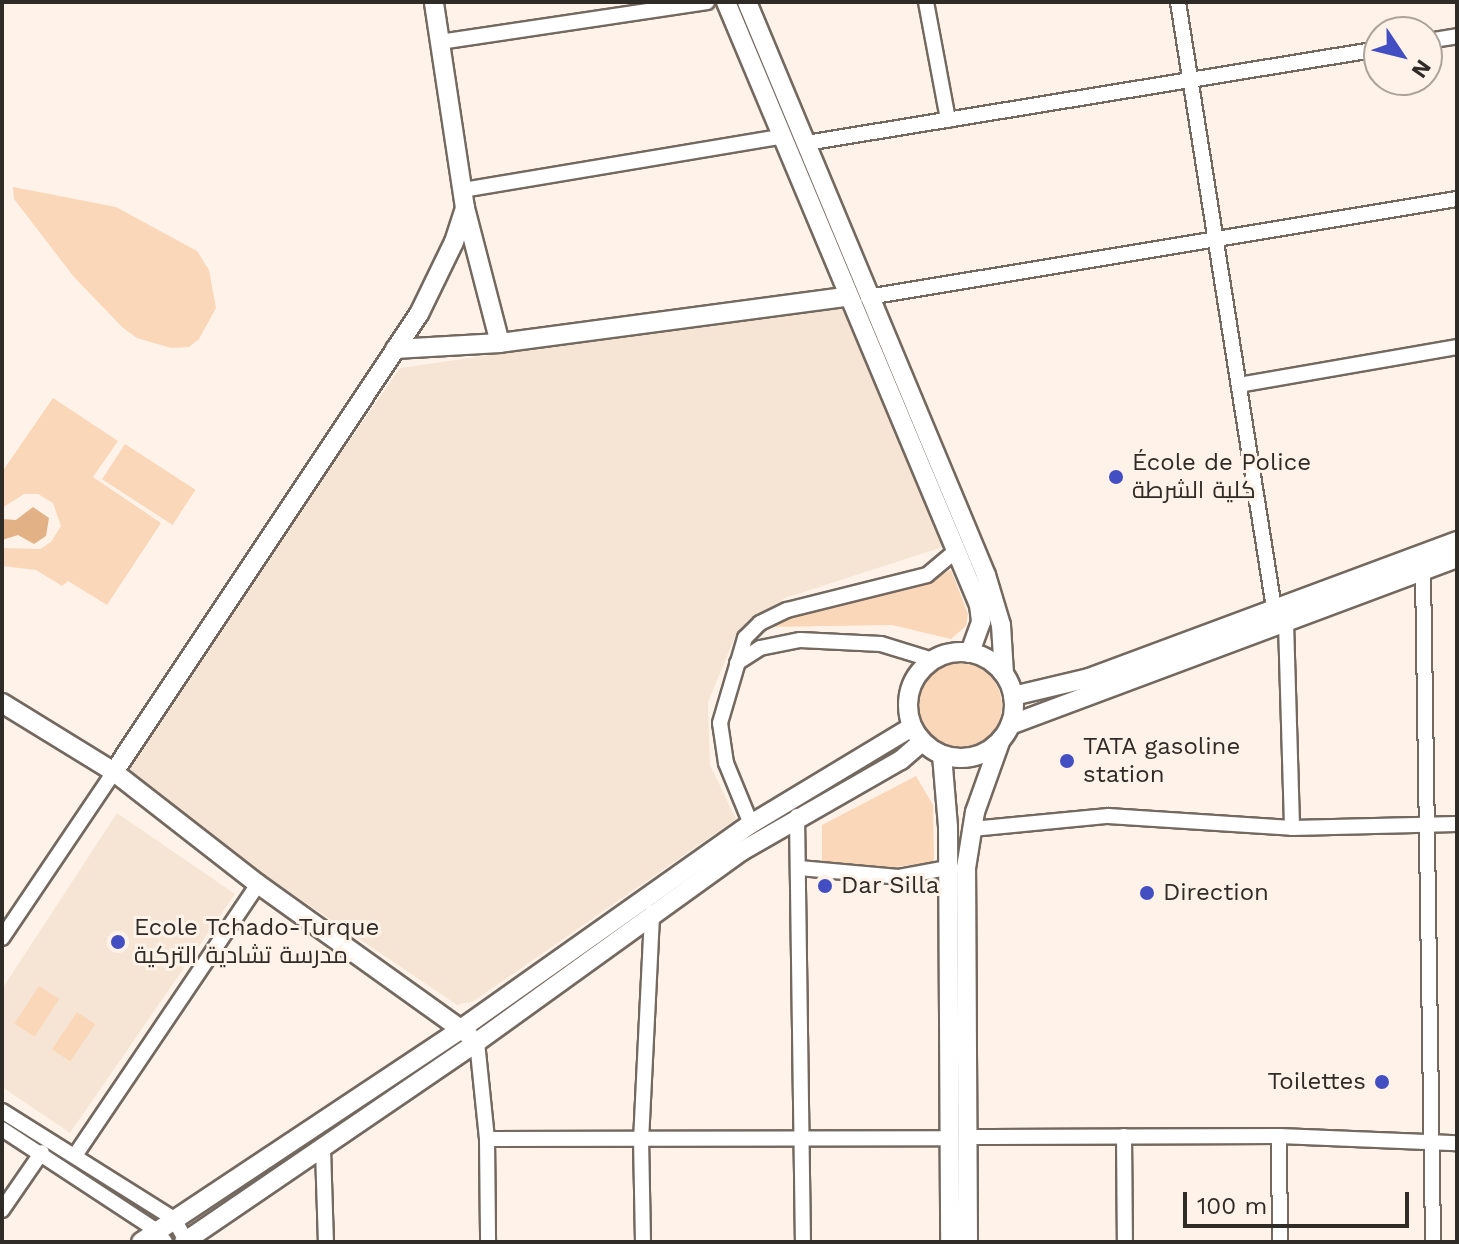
<!DOCTYPE html>
<meta charset="utf-8">
<style>
body{margin:0}
#map{position:relative;width:1459px;height:1244px;overflow:hidden;background:#fff3e9;font-family:"Work Sans",Cairo,sans-serif}
div>[style]{position:absolute}
.built>*{inset:0;background:#f6e5d5}
.green>*{inset:0;background:#fad7b8;transform-origin:0 0}
.round{border-radius:50%}
.water>*{inset:0;background:#e2b185}
.roads{filter:drop-shadow(2px 0 #736960) drop-shadow(-2px 0 #736960) drop-shadow(0 2px #736960) drop-shadow(0 -2px #736960)}
.minor>*{height:14px;margin:-7px;padding:0 7px;transform-origin:7px;border-radius:7px;background:#fff}
.tertiary>*{height:18px;margin:-9px;padding:0 9px;transform-origin:9px;border-radius:9px;background:#fff}
.tertiary>.ring{margin:-9px;padding:0;box-sizing:content-box;background:none;border:18px solid #fff;border-radius:50%}
.dots>*{width:22px;height:22px;translate:-50% -50%;box-sizing:border-box;border:4px solid #fff3e9;border-radius:50%}
span{translate:-50% -50%;white-space:nowrap;text-align:center;line-height:1.15;-webkit-text-stroke:6px #fff3e9;paint-order:stroke}
.poi-label{font-size:24px;color:#2f2b27}
.left{translate:0 -50%;text-align:left}
.right{translate:-100% -50%;text-align:right}
.frame{position:absolute;inset:0;border:4px solid #2f2b27;pointer-events:none}
.north{position:absolute;left:1363px;top:16px;width:80px;height:80px;box-sizing:border-box;background:#fff3e9;border:2px solid #aca39b;border-radius:50%;rotate:125deg;font-size:22px;font-weight:700;line-height:32px;text-align:center;color:#2f2b27}
.north::after{content:'';display:block;margin:auto;width:28px;height:36px;background:#434ec2;clip-path:polygon(50% 0,100% 100%,50% 72%,0 100%)}
.scale{position:absolute;left:1183px;top:1192px;width:226px;height:36px;box-sizing:border-box;border:4px solid #2f2b27;border-top:0;padding-left:10px;font-size:24px;line-height:28px;white-space:nowrap;color:#2f2b27;-webkit-text-stroke:6px #fff3e9;paint-order:stroke}
</style>
<div id="map">
<div class="built">
<i style="clip-path:polygon(842px 305px,943px 547px,785px 598px,735px 637px,708px 702px,710px 765px,736px 819px,474px 1001px,457px 1005px,116px 775px,400px 368px)"></i>
<i style="clip-path:polygon(117px 813px,235px 894px,70px 1133px,2px 1087px,2px 989px)"></i>
</div>
<div class="green">
<i style="clip-path:polygon(13px 187px,116px 207px,197px 251px,209px 270px,216px 308px,199px 339px,189px 347px,171px 348px,137px 338px,122px 327px,74px 277px,14px 199px)"></i>
<i style="clip-path:polygon(53px 398px,118px 441px,93px 477px,161px 523px,107px 605px,68px 581px,62px 586px,36px 570px,2px 566px,2px 548px,40px 549px,51px 542px,61px 526px,53px 503px,38px 494px,24px 494px,2px 508px,2px 472px)"></i>
<i style="left:125px;top:444px;width:84px;height:42px;rotate:33deg"></i>
<i style="clip-path:polygon(951px 570px,968px 614px,966px 626px,951px 639px,892px 625px,766px 627px,784px 615px,918px 587px)"></i>
<i class="round" style="left:916px;top:663px;width:86px;height:86px"></i>
<i style="clip-path:polygon(916px 776px,933px 805px,934px 862px,887px 868px,822px 862px,822px 825px)"></i>
<i style="left:39px;top:986px;width:24px;height:45px;rotate:33deg"></i>
<i style="left:77px;top:1012px;width:22px;height:45px;rotate:34deg"></i>
</div>
<div class="water">
<i style="clip-path:polygon(33px 507px,49px 518px,46px 536px,34px 544px,18px 535px,2px 540px,2px 519px,16px 520px)"></i>
</div>
<div class="roads">
<div class="minor">
<i style="left:926px;top:2px;width:120px;rotate:79.4deg"></i>
<i style="left:1178px;top:2px;width:614px;rotate:81deg"></i>
<i style="left:1427px;top:41px;width:30px;rotate:-9deg"></i>
<i style="left:440px;top:42px;width:270px;rotate:-8.5deg"></i>
<i style="left:806px;top:143px;width:581px;rotate:-9.32deg"></i>
<i style="left:463px;top:190px;width:322px;rotate:-9.5deg"></i>
<i style="left:868px;top:297px;width:597px;rotate:-9.45deg"></i>
<i style="left:1239px;top:385px;width:221px;rotate:-9.9deg"></i>
<i style="left:1423px;top:572px;width:670px;rotate:89.14deg"></i>
<i style="left:1286px;top:623px;width:205px;rotate:88.3deg"></i>
<i style="left:737px;top:663px;width:27px;rotate:-33deg"></i>
<i style="left:760px;top:648px;width:41px;rotate:-11.3deg"></i>
<i style="left:800px;top:640px;width:81px;rotate:2.8deg"></i>
<i style="left:881px;top:644px;width:54px;rotate:17.1deg"></i>
<i style="left:797px;top:816px;width:426px;rotate:89.2deg"></i>
<i style="left:751px;top:824px;width:66px;rotate:-112.3deg"></i>
<i style="left:726px;top:763px;width:40px;rotate:-98.5deg"></i>
<i style="left:720px;top:723px;width:89px;rotate:-73.6deg"></i>
<i style="left:745px;top:638px;width:21px;rotate:-45deg"></i>
<i style="left:760px;top:623px;width:30px;rotate:-26deg"></i>
<i style="left:787px;top:610px;width:144px;rotate:-14deg"></i>
<i style="left:927px;top:575px;width:38px;rotate:-40deg"></i>
<i style="left:972px;top:829px;width:137px;rotate:-5.5deg"></i>
<i style="left:1108px;top:816px;width:184px;rotate:3.7deg"></i>
<i style="left:1292px;top:828px;width:165px;rotate:-1.4deg"></i>
<i style="left:799px;top:868px;width:100px;rotate:5.1deg"></i>
<i style="left:899px;top:877px;width:48px;rotate:-10.8deg"></i>
<i style="left:2px;top:938px;width:200px;rotate:-56deg"></i>
<i style="left:477px;top:1042px;width:98px;rotate:84.1deg"></i>
<i style="left:487px;top:1139px;width:103px;rotate:89.4deg"></i>
<i style="left:2px;top:1111px;width:203px;rotate:32.1deg"></i>
<i style="left:174px;top:1219px;width:26px;rotate:61deg"></i>
<i style="left:2px;top:1129px;width:184px;rotate:33.3deg"></i>
<i style="left:156px;top:1230px;width:15px;rotate:53deg"></i>
<i style="left:1124px;top:1136px;width:106px;rotate:89.5deg"></i>
<i style="left:1279px;top:1136px;width:106px;rotate:89.5deg"></i>
<i style="left:966px;top:1137px;width:313px;rotate:-0.2deg"></i>
<i style="left:1279px;top:1136px;width:178px;rotate:2.3deg"></i>
<i style="left:487px;top:1139px;width:462px;rotate:-0.1deg"></i>
<i style="left:323px;top:1149px;width:93px;rotate:88.2deg"></i>
<i style="left:76px;top:1154px;width:326px;rotate:-56deg"></i>
<i style="left:2px;top:1210px;width:70px;rotate:-55.4deg"></i>
<i style="left:643px;top:1242px;width:101px;rotate:-91.1deg"></i>
<i style="left:641px;top:1141px;width:229px;rotate:-87.2deg"></i>
</div>
<div class="tertiary">
<i style="left:726px;top:2px;width:654px;rotate:67.24deg"></i>
<i style="left:979px;top:605px;width:17px;rotate:83deg"></i>
<i style="left:981px;top:622px;width:33px;rotate:110deg"></i>
<i style="left:747px;top:2px;width:621px;rotate:67.36deg"></i>
<i style="left:986px;top:575px;width:52px;rotate:73.3deg"></i>
<i style="left:1001px;top:625px;width:49px;rotate:86.5deg"></i>
<i style="left:465px;top:208px;width:139px;rotate:75.5deg"></i>
<i style="left:395px;top:349px;width:105px;rotate:-3.3deg"></i>
<i style="left:500px;top:343px;width:350px;rotate:-7.6deg"></i>
<i class="ring" style="left:908px;top:652px;width:88px;height:88px"></i>
<i style="left:1013px;top:696px;width:78px;rotate:-13.3deg"></i>
<i style="left:1089px;top:678px;width:393px;rotate:-20.4deg"></i>
<i style="left:2px;top:703px;width:132px;rotate:31.6deg"></i>
<i style="left:114px;top:772px;width:182px;rotate:37.9deg"></i>
<i style="left:258px;top:884px;width:259px;rotate:35.6deg"></i>
<i style="left:1010px;top:725px;width:477px;rotate:-20.5deg"></i>
<i style="left:942px;top:755px;width:72px;rotate:85.2deg"></i>
<i style="left:948px;top:827px;width:415px;rotate:89.7deg"></i>
<i style="left:114px;top:772px;width:550px;rotate:-56.34deg"></i>
<i style="left:419px;top:314px;width:80px;rotate:-64.1deg"></i>
<i style="left:454px;top:242px;width:36px;rotate:-72deg"></i>
<i style="left:465px;top:208px;width:208px;rotate:-98.6deg"></i>
<i style="left:141px;top:1242px;width:384px;rotate:-33.6deg"></i>
<i style="left:461px;top:1029px;width:355px;rotate:-35.3deg"></i>
<i style="left:751px;top:824px;width:188px;rotate:-31.1deg"></i>
<i style="left:184px;top:1242px;width:355px;rotate:-34.3deg"></i>
<i style="left:477px;top:1042px;width:327px;rotate:-35.8deg"></i>
<i style="left:742px;top:851px;width:183px;rotate:-29.8deg"></i>
<i style="left:901px;top:760px;width:28px;rotate:-41deg"></i>
<i style="left:968px;top:1242px;width:374px;rotate:-90.3deg"></i>
<i style="left:966px;top:868px;width:57px;rotate:-80.9deg"></i>
<i style="left:975px;top:812px;width:74px;rotate:-70.3deg"></i>
</div>
</div>
<div class="dots">
<i style="left:1116px;top:477px;background:#434ec2"></i>
<i style="left:1067px;top:761px;background:#434ec2"></i>
<i style="left:825px;top:886px;background:#434ec2"></i>
<i style="left:1147px;top:893px;background:#434ec2"></i>
<i style="left:118px;top:942px;background:#434ec2"></i>
<i style="left:1382px;top:1082px;background:#434ec2"></i>
</div>
<div class="poi-label">
<span class="left" style="left:1132px;top:477px">École de Police<br>كلية الشرطة</span>
<span class="left" style="left:1083px;top:761px">TATA gasoline<br>station</span>
<span class="left" style="left:841px;top:886px">Dar Silla</span>
<span class="left" style="left:1163px;top:893px">Direction</span>
<span class="left" style="left:134px;top:942px">Ecole Tchado-Turque<br>مدرسة تشادية التركية</span>
<span class="right" style="left:1366px;top:1082px">Toilettes</span>
</div>
<div class="frame"></div>
<div class="north">N</div>
<div class="scale">100 m</div>
</div>
